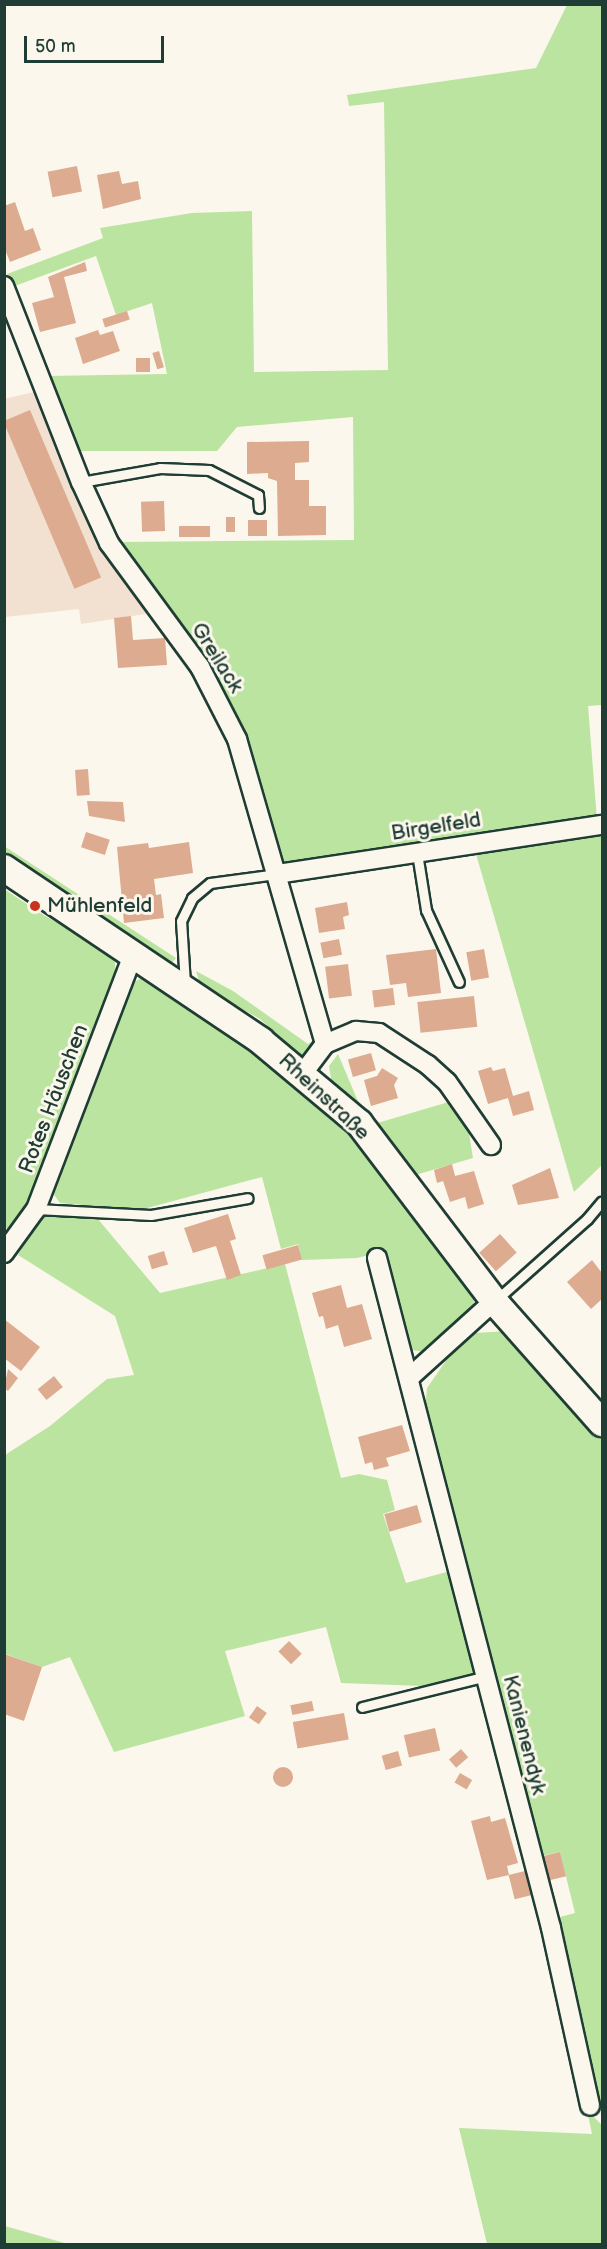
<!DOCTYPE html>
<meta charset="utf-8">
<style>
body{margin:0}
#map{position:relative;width:607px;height:2249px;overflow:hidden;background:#fbf7ec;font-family:"Balsamiq Sans",sans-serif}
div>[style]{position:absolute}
.built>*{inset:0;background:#f2e0d0}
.green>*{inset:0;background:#bae4a0}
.building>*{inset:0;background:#ddab90;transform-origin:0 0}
.round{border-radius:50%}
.roads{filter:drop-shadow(2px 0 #1f3d34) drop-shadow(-2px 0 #1f3d34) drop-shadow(0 2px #1f3d34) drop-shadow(0 -2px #1f3d34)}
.lane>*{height:9px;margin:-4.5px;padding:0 4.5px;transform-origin:4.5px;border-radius:4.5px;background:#fbf7ec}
.street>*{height:18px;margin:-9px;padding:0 9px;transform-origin:9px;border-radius:9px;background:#fbf7ec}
.secondary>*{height:26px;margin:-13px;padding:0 13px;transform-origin:13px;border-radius:13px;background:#fbf7ec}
.dots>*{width:16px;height:16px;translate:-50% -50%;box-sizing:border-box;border:3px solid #fbf7ec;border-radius:50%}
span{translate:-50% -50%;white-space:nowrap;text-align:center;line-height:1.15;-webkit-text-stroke:6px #fbf7ec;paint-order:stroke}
.street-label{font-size:21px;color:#1f3d34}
.poi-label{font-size:21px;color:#1f3d34}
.left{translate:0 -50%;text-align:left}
.frame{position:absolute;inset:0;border:6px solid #1f3d34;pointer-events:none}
.scale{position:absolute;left:24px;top:36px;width:140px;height:27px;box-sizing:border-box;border:3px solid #1f3d34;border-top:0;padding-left:8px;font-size:18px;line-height:21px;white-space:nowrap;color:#1f3d34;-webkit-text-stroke:4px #fbf7ec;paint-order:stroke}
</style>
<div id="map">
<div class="built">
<i style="clip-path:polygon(38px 391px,152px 613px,81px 624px,79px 609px,5px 617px,4px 399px)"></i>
</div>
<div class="green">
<i style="clip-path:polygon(567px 5px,602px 5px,602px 705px,588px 706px,597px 820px,285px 867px,243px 734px,118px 542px,354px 540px,353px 417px,237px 427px,217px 451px,77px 451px,47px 376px,167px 374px,152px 303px,116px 315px,96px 256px,12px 287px,7px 274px,103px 238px,100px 228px,192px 213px,252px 211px,254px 372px,388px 370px,384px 102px,349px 106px,347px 95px,536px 68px)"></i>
<i style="clip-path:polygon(602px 834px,602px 1165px,574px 1192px,476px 854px)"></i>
<i style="clip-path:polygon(4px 846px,176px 958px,168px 967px,5px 858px)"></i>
<i style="clip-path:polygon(4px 889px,45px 916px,114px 953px,116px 977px,36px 1184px,12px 1229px,4px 1228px)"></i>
<i style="clip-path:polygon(196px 971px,233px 991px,308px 1044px,316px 1038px,309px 1056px,296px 1054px,260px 1019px,200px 985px)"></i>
<i style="clip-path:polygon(147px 975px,262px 1051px,346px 1124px,475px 1290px,473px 1308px,425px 1352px,405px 1349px,381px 1252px,357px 1258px,302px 1260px,298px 1244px,281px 1249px,262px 1177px,140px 1210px,60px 1203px,52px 1192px,132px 983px)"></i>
<i style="clip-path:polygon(338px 1054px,357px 1099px,374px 1124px,452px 1101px,467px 1121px,473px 1158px,412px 1176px,332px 1085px,329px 1066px)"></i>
<i style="clip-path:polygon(41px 1213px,97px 1218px,160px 1293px,285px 1264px,341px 1478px,359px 1474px,387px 1480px,395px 1510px,383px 1514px,406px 1583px,454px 1570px,480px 1673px,423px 1686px,341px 1683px,326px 1627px,225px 1651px,245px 1716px,114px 1752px,70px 1657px,42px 1667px,5px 1654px,5px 1455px,50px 1426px,107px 1379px,134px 1375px,115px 1316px,18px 1255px)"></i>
<i style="clip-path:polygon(509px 1331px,602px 1436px,602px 2113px,593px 2103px,553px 1919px,575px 1913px,560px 1852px,537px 1857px,424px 1422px,427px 1388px,450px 1355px,475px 1333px)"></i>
<i style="clip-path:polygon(587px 2110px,602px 2125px,602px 2244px,487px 2244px,459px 2128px,592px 2134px)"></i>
<i style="clip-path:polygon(4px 2226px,5px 2226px,68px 2244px,5px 2244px)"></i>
</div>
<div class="building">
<i style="left:77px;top:166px;width:26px;height:30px;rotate:79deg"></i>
<i style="clip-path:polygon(119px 171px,122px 184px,138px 181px,141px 199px,103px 209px,97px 175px)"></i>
<i style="clip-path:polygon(15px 202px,25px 231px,33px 228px,41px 250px,10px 262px,4px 247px,4px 206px)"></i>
<i style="clip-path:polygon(85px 262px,87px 271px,64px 277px,76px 323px,40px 332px,32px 303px,54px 297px,48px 277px)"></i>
<i style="left:127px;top:311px;width:9px;height:26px;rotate:72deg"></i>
<i style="clip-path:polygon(98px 330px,100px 335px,113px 331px,120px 351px,83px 364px,75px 338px)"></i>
<i style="left:159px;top:351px;width:17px;height:7px;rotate:73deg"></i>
<i style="left:136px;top:358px;width:14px;height:14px"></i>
<i style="left:30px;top:410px;width:182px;height:29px;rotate:67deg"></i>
<i style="clip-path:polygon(309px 441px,309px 462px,295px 463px,295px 480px,309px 480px,309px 506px,326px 506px,326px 535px,278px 536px,277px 481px,268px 478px,268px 473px,247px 474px,247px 442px)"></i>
<i style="left:164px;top:501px;width:30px;height:23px;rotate:88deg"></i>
<i style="left:226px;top:517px;width:9px;height:15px"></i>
<i style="left:267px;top:520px;width:16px;height:19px;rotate:90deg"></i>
<i style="left:179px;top:526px;width:31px;height:11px"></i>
<i style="clip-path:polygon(131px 616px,133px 640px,165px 638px,167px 665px,118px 668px,114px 618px)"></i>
<i style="left:88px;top:769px;width:26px;height:13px;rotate:86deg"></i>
<i style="clip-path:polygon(87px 801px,123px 802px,125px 822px,89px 816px)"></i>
<i style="left:86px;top:832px;width:25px;height:16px;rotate:18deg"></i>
<i style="clip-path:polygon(189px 842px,193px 873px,154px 879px,156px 895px,161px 894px,164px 918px,124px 923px,117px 847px,148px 843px,149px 848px)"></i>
<i style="clip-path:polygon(347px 902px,349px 915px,343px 917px,345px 929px,319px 933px,315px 908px)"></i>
<i style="left:339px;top:939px;width:16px;height:19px;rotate:79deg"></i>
<i style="clip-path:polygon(436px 949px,441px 993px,408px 997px,406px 983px,390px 985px,386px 955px)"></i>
<i style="left:484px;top:949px;width:29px;height:18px;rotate:80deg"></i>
<i style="left:348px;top:964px;width:32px;height:23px;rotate:83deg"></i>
<i style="left:393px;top:988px;width:17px;height:21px;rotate:83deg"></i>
<i style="left:474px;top:996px;width:31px;height:57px;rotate:84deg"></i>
<i style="left:371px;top:1053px;width:18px;height:24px;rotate:74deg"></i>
<i style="clip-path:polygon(491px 1067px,493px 1071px,505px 1068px,513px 1096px,529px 1091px,534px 1110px,513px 1116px,508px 1098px,488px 1104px,478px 1071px)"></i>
<i style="clip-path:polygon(382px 1068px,398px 1078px,394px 1085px,398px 1098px,371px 1106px,364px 1080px,377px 1076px)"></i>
<i style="clip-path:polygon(452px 1164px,455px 1176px,474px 1171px,484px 1204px,468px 1209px,465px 1197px,450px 1202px,443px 1181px,437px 1183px,434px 1170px)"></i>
<i style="clip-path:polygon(550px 1168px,559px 1198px,518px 1205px,512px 1185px)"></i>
<i style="clip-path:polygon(228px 1214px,236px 1239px,230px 1241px,241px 1275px,227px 1280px,216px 1246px,193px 1253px,184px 1228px)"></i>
<i style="left:500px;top:1234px;width:25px;height:28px;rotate:48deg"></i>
<i style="left:298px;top:1245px;width:15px;height:37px;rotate:74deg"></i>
<i style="left:164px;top:1251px;width:14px;height:17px;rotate:73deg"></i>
<i style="clip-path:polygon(592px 1260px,602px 1273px,602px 1299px,591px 1309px,567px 1282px)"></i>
<i style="clip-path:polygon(341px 1285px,347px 1308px,362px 1304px,372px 1339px,344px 1347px,338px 1325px,326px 1329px,323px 1316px,319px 1317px,312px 1293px)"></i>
<i style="clip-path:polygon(4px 1319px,40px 1347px,21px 1371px,4px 1358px)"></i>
<i style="clip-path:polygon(8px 1369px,18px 1378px,8px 1391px,4px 1388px)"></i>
<i style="left:54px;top:1376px;width:14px;height:21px;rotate:51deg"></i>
<i style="clip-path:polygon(402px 1425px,410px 1451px,386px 1458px,389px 1466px,374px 1470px,372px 1462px,365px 1464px,358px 1437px)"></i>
<i style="left:417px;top:1505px;width:18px;height:34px;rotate:74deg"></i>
<i style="left:289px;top:1641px;width:18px;height:15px;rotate:45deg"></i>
<i style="clip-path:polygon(4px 1654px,42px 1667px,24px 1721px,4px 1714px)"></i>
<i style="left:312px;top:1701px;width:10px;height:22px;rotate:79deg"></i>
<i style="left:257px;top:1706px;width:12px;height:14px;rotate:35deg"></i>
<i style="left:344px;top:1713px;width:27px;height:52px;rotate:80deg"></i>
<i style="left:435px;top:1728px;width:23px;height:32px;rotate:77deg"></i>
<i style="left:461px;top:1749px;width:11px;height:16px;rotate:49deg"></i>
<i style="left:398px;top:1751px;width:15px;height:17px;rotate:74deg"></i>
<i class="round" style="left:273px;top:1767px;width:20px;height:20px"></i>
<i style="left:460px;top:1773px;width:14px;height:11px;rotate:30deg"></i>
<i style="clip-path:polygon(490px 1816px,491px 1822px,505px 1818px,518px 1863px,507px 1866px,509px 1875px,487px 1880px,471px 1821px)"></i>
<i style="left:560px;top:1852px;width:25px;height:18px;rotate:76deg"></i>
<i style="left:529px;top:1870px;width:25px;height:21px;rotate:76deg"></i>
</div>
<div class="roads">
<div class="lane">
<i style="left:81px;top:482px;width:80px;rotate:-10deg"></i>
<i style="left:160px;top:468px;width:49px;rotate:2.3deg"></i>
<i style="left:209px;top:470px;width:55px;rotate:27deg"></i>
<i style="left:258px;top:495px;width:13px;rotate:86deg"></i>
<i style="left:417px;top:853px;width:58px;rotate:81deg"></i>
<i style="left:426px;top:910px;width:79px;rotate:65.4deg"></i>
<i style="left:185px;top:984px;width:63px;rotate:-93.6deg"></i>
<i style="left:181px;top:921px;width:25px;rotate:-64deg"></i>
<i style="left:192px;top:898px;width:23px;rotate:-40deg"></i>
<i style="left:210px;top:883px;width:68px;rotate:-7.7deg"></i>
<i style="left:36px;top:1209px;width:115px;rotate:3deg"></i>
<i style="left:151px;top:1215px;width:98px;rotate:-9.9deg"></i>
<i style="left:496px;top:1300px;width:122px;rotate:-41.7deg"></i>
<i style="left:587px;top:1219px;width:23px;rotate:-50deg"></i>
<i style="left:362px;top:1707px;width:128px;rotate:-14deg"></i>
</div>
<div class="street">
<i style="left:4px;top:286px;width:211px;rotate:68.6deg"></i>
<i style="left:81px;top:482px;width:67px;rotate:65.3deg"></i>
<i style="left:109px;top:543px;width:154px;rotate:53.7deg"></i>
<i style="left:200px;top:667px;width:81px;rotate:62.8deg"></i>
<i style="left:237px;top:739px;width:317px;rotate:73.9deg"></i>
<i style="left:325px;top:1044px;width:36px;rotate:127deg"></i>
<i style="left:277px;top:874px;width:329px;rotate:-8.6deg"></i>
<i style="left:325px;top:1044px;width:34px;rotate:-23deg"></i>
<i style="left:356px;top:1031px;width:23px;rotate:5deg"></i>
<i style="left:379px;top:1033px;width:59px;rotate:33.1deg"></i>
<i style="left:428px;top:1065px;width:25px;rotate:42deg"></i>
<i style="left:447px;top:1082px;width:77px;rotate:55.1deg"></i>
<i style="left:4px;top:1253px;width:54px;rotate:-54deg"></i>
<i style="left:36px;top:1209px;width:272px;rotate:-69.1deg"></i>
<i style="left:377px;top:1258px;width:692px;rotate:75.44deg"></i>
<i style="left:551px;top:1928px;width:182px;rotate:77.6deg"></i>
<i style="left:410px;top:1377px;width:113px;rotate:-42.1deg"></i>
</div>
<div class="secondary">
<i style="left:4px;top:868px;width:310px;rotate:33.9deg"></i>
<i style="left:261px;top:1041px;width:128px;rotate:39.9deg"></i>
<i style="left:359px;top:1123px;width:223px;rotate:52.8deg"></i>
<i style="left:494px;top:1301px;width:163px;rotate:48.5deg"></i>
</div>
</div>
<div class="dots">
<i style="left:35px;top:906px;background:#c8321e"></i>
</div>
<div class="street-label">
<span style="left:217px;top:658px;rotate:58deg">Greilack</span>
<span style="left:436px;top:827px;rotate:-9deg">Birgelfeld</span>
<span style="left:324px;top:1097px;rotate:43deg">Rheinstraße</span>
<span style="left:54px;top:1099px;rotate:-69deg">Rotes Häuschen</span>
<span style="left:524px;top:1735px;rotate:76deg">Kanienendyk</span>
</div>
<div class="poi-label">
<span class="left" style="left:47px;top:906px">Mühlenfeld</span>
</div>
<div class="frame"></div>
<div class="scale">50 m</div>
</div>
